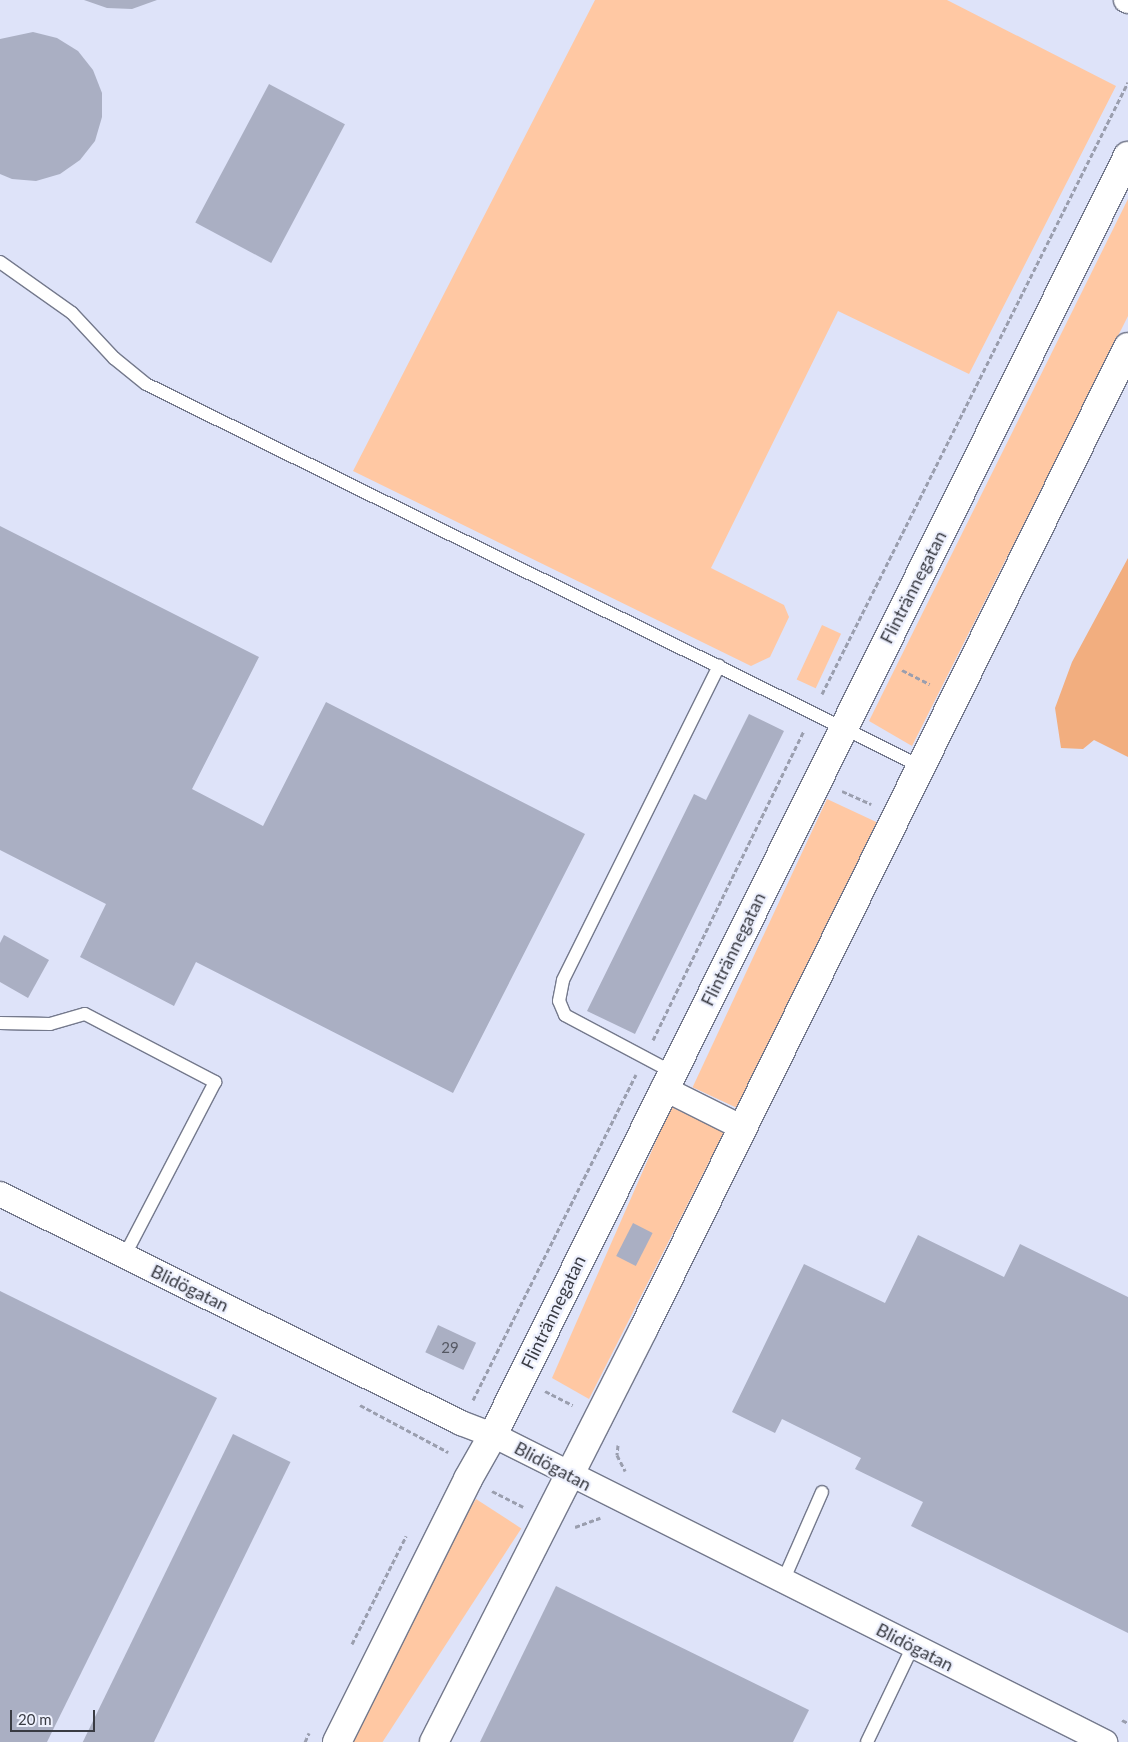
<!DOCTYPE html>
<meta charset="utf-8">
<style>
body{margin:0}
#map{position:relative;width:1128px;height:1742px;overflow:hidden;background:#dee3f9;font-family:Lato,sans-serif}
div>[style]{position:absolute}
.green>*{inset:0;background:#ffc8a3;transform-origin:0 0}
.water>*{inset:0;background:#f2ae7f}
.building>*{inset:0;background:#aaafc3;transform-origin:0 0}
.path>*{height:3px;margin-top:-1.5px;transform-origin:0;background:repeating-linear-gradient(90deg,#9a9eae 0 5px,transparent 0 7.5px)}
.roads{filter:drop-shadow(1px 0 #74798c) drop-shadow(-1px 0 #74798c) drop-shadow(0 1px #74798c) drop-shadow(0 -1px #74798c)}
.service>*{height:12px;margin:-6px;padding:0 6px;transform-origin:6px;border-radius:6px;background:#fff}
.minor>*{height:24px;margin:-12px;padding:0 12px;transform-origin:12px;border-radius:12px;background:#fff}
.tertiary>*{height:28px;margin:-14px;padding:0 14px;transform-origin:14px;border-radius:14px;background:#fff}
span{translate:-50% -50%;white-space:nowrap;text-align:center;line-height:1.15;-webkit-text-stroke:4.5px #eef1fe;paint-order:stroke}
.number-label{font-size:15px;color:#555863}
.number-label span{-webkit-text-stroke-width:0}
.street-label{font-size:18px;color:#393b43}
.scale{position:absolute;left:10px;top:1710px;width:85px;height:22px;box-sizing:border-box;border:2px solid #393b43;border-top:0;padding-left:6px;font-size:15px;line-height:18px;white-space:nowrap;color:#393b43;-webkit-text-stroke:4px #eef1fe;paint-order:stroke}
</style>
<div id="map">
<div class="green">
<i style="clip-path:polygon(595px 0,947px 0,1116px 86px,969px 374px,838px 311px,711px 568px,784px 605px,789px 617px,770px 657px,751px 666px,353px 471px)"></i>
<i style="clip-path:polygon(1128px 199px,1128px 316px,912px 746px,869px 721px)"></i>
<i style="left:822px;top:625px;width:21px;height:60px;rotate:25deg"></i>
<i style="left:827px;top:799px;width:55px;height:318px;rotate:25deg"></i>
<i style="clip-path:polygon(671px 1107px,724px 1132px,589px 1399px,552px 1378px)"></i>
<i style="left:476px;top:1499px;width:54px;height:271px;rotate:33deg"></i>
</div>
<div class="water">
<i style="clip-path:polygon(1128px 558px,1128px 757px,1094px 740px,1083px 749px,1061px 748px,1055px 708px,1072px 662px)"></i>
</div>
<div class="building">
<i style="clip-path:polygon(84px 0,157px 0,132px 9px,107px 8px)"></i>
<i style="clip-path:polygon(33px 32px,57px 38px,78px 51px,93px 70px,102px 93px,102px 117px,95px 141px,80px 160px,60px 174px,36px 181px,12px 179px,0 174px,0 39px)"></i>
<i style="left:269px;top:84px;width:86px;height:157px;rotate:28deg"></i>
<i style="clip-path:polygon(0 526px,259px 657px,192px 789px,263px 826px,326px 702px,585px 834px,453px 1093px,196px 962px,174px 1006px,80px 957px,106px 904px,0 850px)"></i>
<i style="clip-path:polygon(749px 714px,784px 731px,635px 1034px,587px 1011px,694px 794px,706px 800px)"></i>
<i style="clip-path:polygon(4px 935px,49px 960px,28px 998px,0 982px,0 943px)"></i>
<i style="left:633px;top:1223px;width:22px;height:37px;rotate:27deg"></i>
<i style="clip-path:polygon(918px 1235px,1004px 1277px,1020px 1244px,1128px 1297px,1128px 1633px,911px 1526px,923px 1502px,855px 1469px,861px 1458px,782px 1419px,775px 1433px,732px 1412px,804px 1264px,885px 1303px)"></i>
<i style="clip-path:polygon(0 1291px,217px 1398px,47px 1742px,0 1742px)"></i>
<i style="left:438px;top:1325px;width:42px;height:30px;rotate:25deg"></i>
<i style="left:233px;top:1434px;width:64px;height:343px;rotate:26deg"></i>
<i style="clip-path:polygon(556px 1586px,809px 1710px,793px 1742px,480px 1742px)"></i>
</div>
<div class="path">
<i style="left:902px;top:670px;width:31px;rotate:27deg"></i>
<i style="left:822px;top:694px;width:684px;rotate:-63.43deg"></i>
<i style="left:842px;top:791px;width:32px;rotate:24deg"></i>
<i style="left:653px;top:1040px;width:344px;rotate:-64deg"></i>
<i style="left:545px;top:1391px;width:31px;rotate:27deg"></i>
<i style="left:473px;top:1400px;width:364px;rotate:-63.4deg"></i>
<i style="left:360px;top:1405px;width:100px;rotate:28.1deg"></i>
<i style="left:618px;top:1445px;width:10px;rotate:96deg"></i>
<i style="left:617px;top:1455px;width:18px;rotate:63deg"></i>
<i style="left:492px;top:1491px;width:35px;rotate:27deg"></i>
<i style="left:575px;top:1527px;width:27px;rotate:-20deg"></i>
<i style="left:352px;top:1644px;width:121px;rotate:-63.4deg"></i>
<i style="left:1122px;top:1720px;width:7px;rotate:27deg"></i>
<i style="left:305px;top:1742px;width:10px;rotate:-66deg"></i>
</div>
<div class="roads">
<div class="service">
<i style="left:0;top:262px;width:88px;rotate:35.3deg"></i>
<i style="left:72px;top:313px;width:62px;rotate:47deg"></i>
<i style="left:114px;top:358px;width:41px;rotate:39.1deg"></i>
<i style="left:146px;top:384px;width:865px;rotate:26.27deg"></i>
<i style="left:0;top:1023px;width:50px;rotate:1.1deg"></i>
<i style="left:50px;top:1024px;width:36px;rotate:-16deg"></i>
<i style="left:85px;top:1014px;width:147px;rotate:27.6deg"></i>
<i style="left:215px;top:1082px;width:195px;rotate:117.5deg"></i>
<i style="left:672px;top:1072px;width:121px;rotate:-152deg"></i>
<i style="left:565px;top:1015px;width:15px;rotate:-113deg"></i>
<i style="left:559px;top:1001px;width:21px;rotate:-79deg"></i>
<i style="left:563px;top:980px;width:351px;rotate:-63.6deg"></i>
<i style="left:783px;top:1581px;width:97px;rotate:-66.3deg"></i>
<i style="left:867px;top:1742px;width:106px;rotate:-64.4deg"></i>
</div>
<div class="minor">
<i style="left:1126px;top:0;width:2px;rotate:27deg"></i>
<i style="left:663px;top:1088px;width:89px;rotate:26.6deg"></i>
<i style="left:0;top:1194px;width:515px;rotate:26.42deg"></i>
<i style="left:461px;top:1423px;width:34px;rotate:21deg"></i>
<i style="left:493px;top:1435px;width:685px;rotate:26.64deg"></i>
</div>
<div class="tertiary">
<i style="left:337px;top:1742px;width:294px;rotate:-63.5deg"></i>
<i style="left:468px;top:1479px;width:51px;rotate:-60.4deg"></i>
<i style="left:493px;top:1435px;width:1428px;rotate:-63.6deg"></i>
<i style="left:434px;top:1742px;width:462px;rotate:-63.1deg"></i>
<i style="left:643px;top:1330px;width:1096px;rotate:-63.74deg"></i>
</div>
</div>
<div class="number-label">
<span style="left:450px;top:1348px">29</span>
</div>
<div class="street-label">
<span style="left:913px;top:587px;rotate:-63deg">Flintrännegatan</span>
<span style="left:733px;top:949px;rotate:-64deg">Flintrännegatan</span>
<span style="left:190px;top:1288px;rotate:26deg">Blidögatan</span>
<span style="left:553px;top:1312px;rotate:-64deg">Flintrännegatan</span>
<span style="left:553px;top:1466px;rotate:28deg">Blidögatan</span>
<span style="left:915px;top:1647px;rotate:27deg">Blidögatan</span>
</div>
<div class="scale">20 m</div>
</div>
